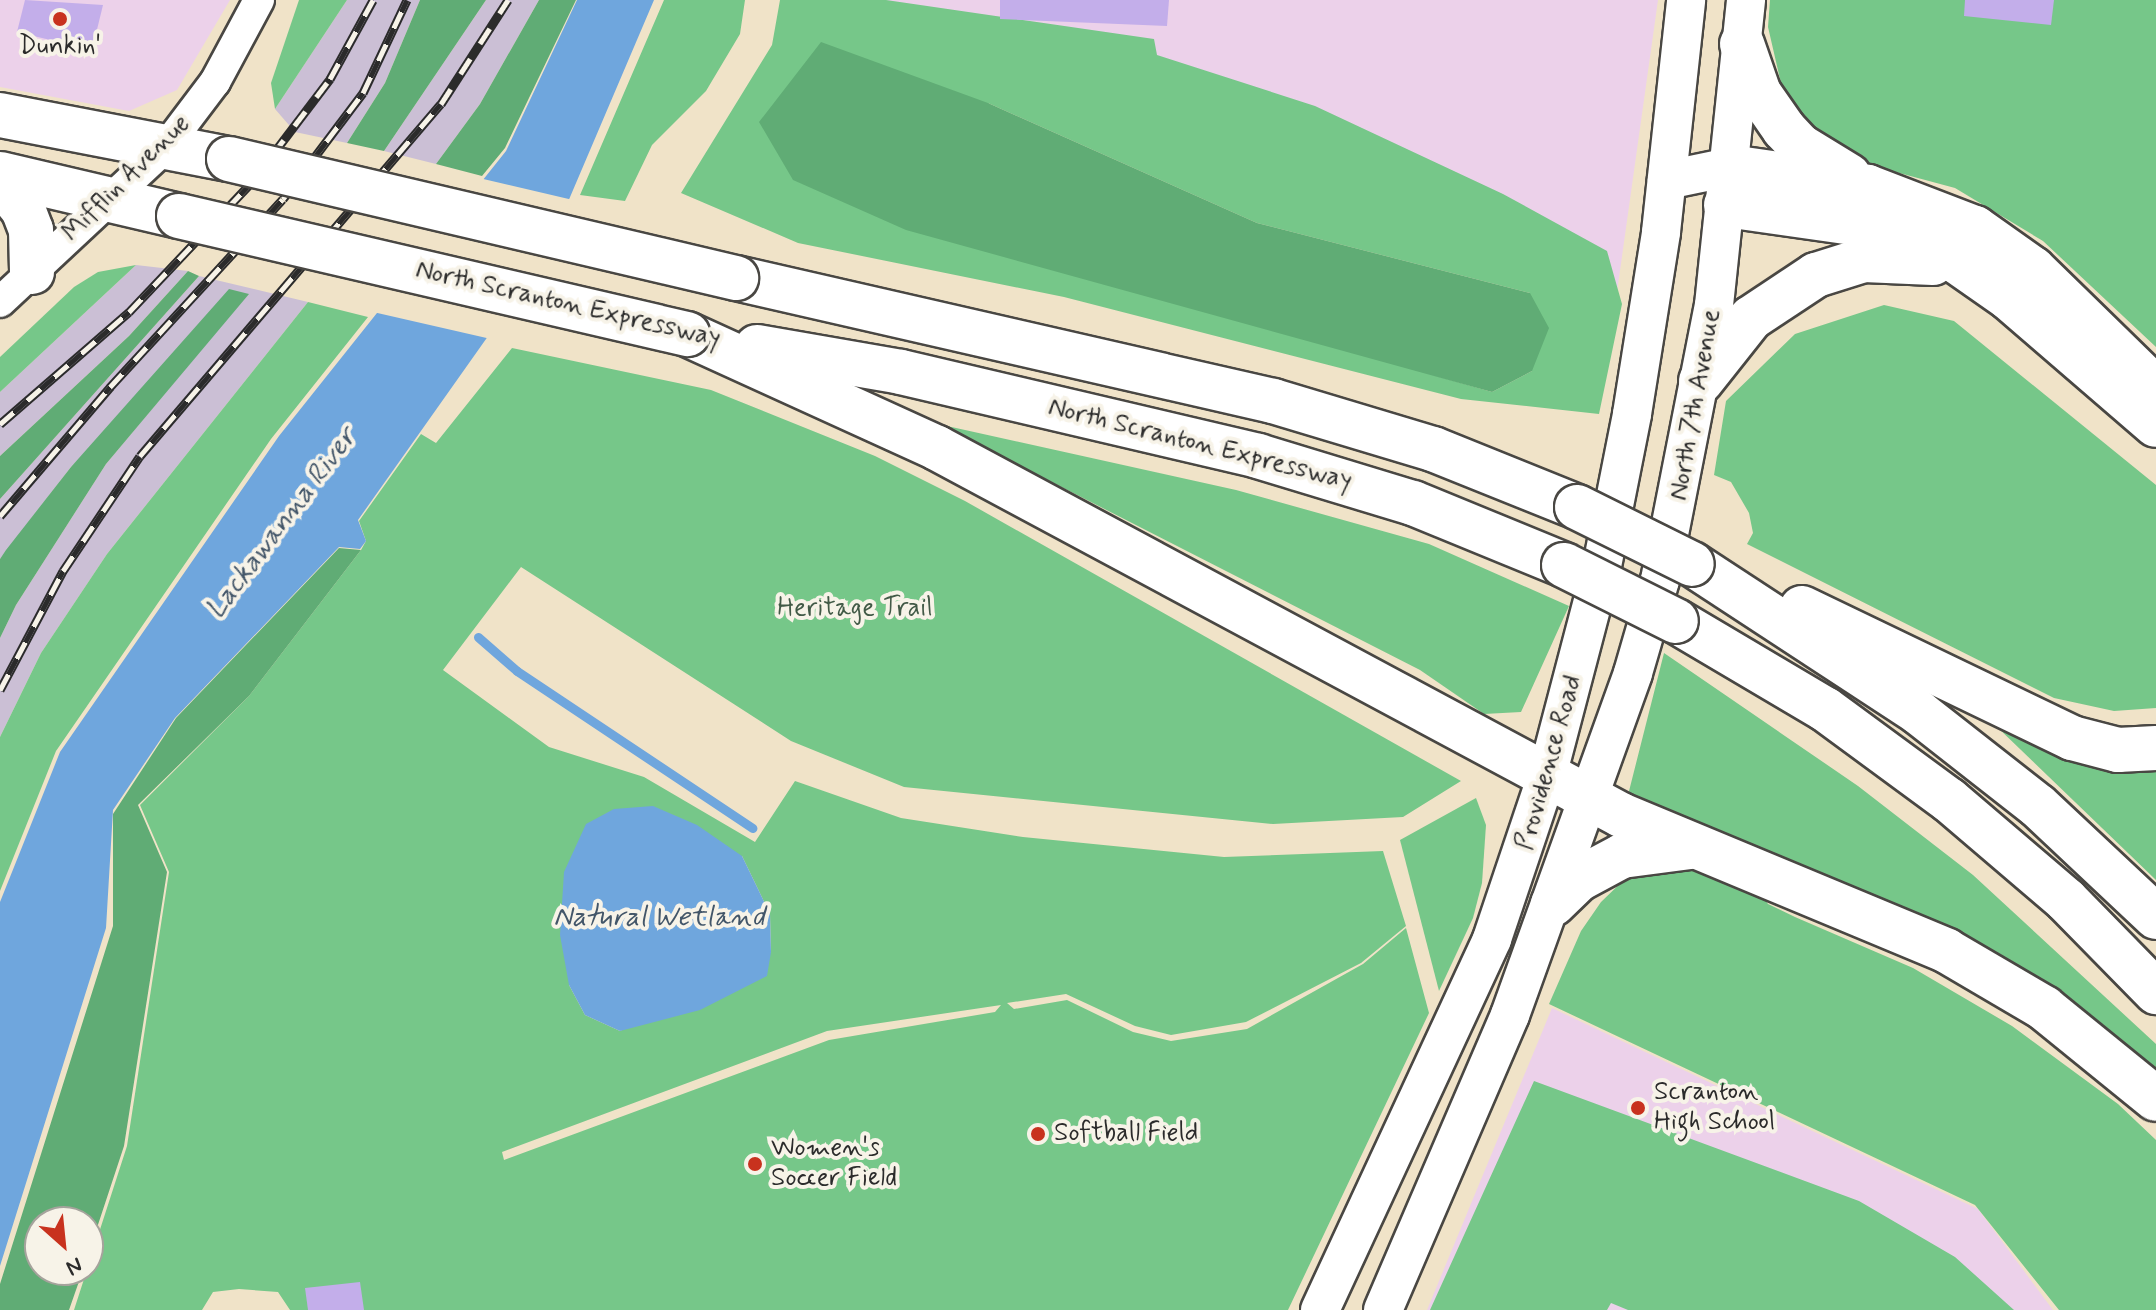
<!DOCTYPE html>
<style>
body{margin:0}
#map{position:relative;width:2156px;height:1310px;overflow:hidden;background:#f0e3c8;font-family:Mynerve,sans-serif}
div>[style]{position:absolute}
.built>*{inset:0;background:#ecd1ea}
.industrial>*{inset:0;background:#cbbfd5}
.green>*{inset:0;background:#76c789}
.forest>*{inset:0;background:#60ac75}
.water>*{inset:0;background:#6fa6dd}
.pier>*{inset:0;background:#f0e3c8}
.stream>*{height:9px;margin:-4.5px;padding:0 4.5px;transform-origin:4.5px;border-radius:4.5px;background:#6fa6dd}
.building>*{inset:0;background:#c3aeea}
.roads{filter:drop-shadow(2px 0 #494743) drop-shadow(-2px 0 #494743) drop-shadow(0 2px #494743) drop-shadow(0 -2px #494743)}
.minor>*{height:30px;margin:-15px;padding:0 15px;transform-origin:15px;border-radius:15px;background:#fff}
.major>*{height:38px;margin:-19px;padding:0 19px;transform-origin:19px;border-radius:19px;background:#fff}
.highway>*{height:44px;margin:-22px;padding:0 22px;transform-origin:22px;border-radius:22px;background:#fff}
.rail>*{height:9px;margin-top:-4.5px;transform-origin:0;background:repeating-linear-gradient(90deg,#f7f3e8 0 18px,#2b2b2b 0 36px);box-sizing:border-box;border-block:2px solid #2b2b2b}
.bridges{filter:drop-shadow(2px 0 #494743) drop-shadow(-2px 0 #494743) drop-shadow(0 2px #494743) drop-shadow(0 -2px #494743)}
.highway-bridge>*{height:44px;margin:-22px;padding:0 22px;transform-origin:22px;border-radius:22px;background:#fff}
.dots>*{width:22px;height:22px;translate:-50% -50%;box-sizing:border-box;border:4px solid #f7f3e8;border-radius:50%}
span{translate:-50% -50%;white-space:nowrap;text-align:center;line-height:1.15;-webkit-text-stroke:8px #f7f3e8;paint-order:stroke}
.poi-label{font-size:26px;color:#2b2b2b}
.left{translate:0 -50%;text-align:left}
.street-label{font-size:26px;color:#2b2b2b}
.park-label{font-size:26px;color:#425a47}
.water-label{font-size:28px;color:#435669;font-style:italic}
.north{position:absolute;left:24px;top:1206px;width:80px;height:80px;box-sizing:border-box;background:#f7f3e8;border:2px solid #a5a39c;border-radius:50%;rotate:153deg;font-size:22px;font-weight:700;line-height:32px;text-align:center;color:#2b2b2b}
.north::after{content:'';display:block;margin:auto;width:28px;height:36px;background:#c8321e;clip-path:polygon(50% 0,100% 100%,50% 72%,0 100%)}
</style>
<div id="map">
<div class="built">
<i style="clip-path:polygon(0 0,230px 0,177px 90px,129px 111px,0 87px)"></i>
<i style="clip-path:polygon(851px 0,1658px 0,1617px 292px)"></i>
<i style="clip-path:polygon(1552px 1008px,1978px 1209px,2053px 1310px,1427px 1310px)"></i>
</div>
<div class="industrial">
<i style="clip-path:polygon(347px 0,420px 0,385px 83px,347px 143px,295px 132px,275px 109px)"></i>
<i style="clip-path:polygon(486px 0,539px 0,480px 104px,436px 164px,384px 151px)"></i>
<i style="clip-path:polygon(136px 265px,188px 271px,129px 336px,0 456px,0 392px)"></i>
<i style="clip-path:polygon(199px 276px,308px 302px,107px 554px,41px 653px,0 737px,0 638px,16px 605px,106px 464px,248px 294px,71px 467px,0 559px,0 499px)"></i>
</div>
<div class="green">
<i style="clip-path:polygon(299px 0,347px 0,275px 109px,271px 83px)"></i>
<i style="clip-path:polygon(664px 0,745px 0,740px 34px,706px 91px,652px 145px,625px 201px,580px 195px)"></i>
<i style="clip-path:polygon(evenodd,780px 0,886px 0,1154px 39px,1157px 55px,1315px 106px,1503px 194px,1607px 251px,1622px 304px,1599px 414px,1461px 399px,1064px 297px,798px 243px,681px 193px,772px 45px,780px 0,988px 103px,1257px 223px,1530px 293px,1532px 371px,1492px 392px,1263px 326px,988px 103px)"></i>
<i style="clip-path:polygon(1770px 0,2156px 0,2156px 347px,2043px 241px,1955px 188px,1862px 163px,1803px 132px,1783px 92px,1768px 27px)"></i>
<i style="clip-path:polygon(136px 265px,0 392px,0 357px,74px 287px,98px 272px)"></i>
<i style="clip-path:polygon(308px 302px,368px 317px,271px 439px,56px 751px,0 891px,0 737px,41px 653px,107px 554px)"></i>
<i style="clip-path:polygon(1884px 305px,1954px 321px,2156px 485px,2156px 708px,2114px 711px,2054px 698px,1747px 544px,1753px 533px,1749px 513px,1731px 482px,1714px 475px,1726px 401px,1795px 334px)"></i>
<i style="clip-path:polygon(evenodd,512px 348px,711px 390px,875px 456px,965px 501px,1461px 781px,1403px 817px,1273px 824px,904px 787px,791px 741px,521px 567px,443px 670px,549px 747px,644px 777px,755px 842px,795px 781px,901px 818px,1023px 837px,1224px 857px,1383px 851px,1406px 926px,1361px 963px,1246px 1022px,1171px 1035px,1135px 1026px,1066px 994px,1007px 1003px,1014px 1009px,1067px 1000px,1133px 1032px,1171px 1041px,1247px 1029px,1363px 964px,1406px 928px,1429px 1013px,1288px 1310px,290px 1310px,278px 1292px,239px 1289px,213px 1292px,202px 1310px,74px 1310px,127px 1146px,169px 872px,140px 805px,249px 696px,361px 550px,366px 541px,359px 521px,421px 434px,436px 443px,512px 348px,742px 856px,770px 914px,771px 952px,620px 1031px,585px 1015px,569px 985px,742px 856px,512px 348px,1001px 1005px,995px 1012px,829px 1040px,504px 1160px,502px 1152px,827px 1031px,1001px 1005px)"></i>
<i style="clip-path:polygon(938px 424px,1236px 490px,1429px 544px,1569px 606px,1521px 712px,1484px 714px,1420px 670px)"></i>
<i style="clip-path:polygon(1664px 653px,1858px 786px,1973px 875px,2156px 1044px,2156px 1076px,1953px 936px,1738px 838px,1627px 799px)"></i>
<i style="clip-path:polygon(1994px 724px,2097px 769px,2156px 772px,2156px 880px)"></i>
<i style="clip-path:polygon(1476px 798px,1486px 825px,1482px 883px,1473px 918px,1439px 991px,1400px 840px)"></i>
<i style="clip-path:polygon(1661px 865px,1694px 869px,1762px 895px,1768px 904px,1795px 917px,1913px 968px,2012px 1026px,2118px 1104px,2156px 1140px,2156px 1310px,2059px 1310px,1975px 1205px,1549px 1004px,1581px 931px,1601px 902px,1630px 874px)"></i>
<i style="clip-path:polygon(1534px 1081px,1859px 1201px,1955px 1257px,2014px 1310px,1628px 1310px,1611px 1303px,1607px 1310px,1430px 1310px)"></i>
</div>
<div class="forest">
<i style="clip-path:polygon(420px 0,486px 0,384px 151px,347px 143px,385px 83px)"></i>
<i style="clip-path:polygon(539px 0,576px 0,505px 148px,482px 176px,436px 164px,480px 104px)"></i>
<i style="clip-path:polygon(821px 42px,988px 103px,1257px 223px,1530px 293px,1549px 328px,1532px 371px,1492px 392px,906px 230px,793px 180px,759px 122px)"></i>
<i style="clip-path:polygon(188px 271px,199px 276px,0 499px,0 456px,129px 336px)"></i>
<i style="clip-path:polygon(229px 289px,249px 294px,106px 464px,16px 605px,0 638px,0 559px,6px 550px,71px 467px)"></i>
<i style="clip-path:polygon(339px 548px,361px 550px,249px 696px,138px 805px,167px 872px,124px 1146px,88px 1255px,88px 1222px,40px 1222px,40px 1270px,83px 1270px,69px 1310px,0 1310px,0 1284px,113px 926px,113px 814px,176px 718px)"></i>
</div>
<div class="water">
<i style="clip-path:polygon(577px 0,654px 0,556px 230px,503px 315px,358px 520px,366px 541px,360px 549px,339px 547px,175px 718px,113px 810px,106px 928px,0 1266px,0 902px,60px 752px,279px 436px,506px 151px)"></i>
<i style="clip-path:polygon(653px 806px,697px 825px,742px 856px,770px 914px,771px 952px,767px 976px,700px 1010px,620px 1031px,585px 1015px,569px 985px,560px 935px,564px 872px,586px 824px,614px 809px)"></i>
</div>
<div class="pier">
<i style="clip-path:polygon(479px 178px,573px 200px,533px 286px,491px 339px,373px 312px)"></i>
</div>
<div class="stream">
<i style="left:478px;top:637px;width:52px;rotate:41.1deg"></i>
<i style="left:517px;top:671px;width:283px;rotate:33.7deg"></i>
</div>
<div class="building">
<i style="clip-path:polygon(25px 0,103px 5px,92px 50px,17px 32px)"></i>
<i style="clip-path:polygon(1000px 0,1169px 0,1167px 26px,1000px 19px)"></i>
<i style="clip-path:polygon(1965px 0,2054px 0,2051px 25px,1964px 16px)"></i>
<i style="clip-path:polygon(360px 1282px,364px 1310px,308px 1310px,305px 1288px)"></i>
</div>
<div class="roads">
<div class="minor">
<i style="left:0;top:302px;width:226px;rotate:-43deg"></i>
<i style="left:165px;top:148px;width:83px;rotate:-52.9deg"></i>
<i style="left:215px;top:82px;width:93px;rotate:-61.8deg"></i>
</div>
<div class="major">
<i style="left:1667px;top:180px;width:64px;rotate:-11.7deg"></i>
<i style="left:1320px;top:1310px;width:409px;rotate:-65.1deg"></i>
<i style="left:1492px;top:939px;width:172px;rotate:-71.4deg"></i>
<i style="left:1547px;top:776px;width:217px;rotate:-75.3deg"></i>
<i style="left:1602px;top:566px;width:155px;rotate:-78.8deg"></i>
<i style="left:1632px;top:414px;width:184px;rotate:-80.9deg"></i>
<i style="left:1661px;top:232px;width:233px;rotate:-83.8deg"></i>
<i style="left:1383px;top:1310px;width:321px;rotate:-66.7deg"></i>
<i style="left:1510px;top:1015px;width:363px;rotate:-70.2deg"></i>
<i style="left:1633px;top:673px;width:97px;rotate:-73.8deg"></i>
<i style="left:1660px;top:580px;width:280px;rotate:-78.9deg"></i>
<i style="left:1714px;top:305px;width:307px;rotate:-84deg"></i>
</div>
<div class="highway">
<i style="left:1742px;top:44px;width:52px;rotate:70.9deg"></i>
<i style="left:1759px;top:93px;width:44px;rotate:55.2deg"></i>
<i style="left:1784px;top:129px;width:23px;rotate:47deg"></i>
<i style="left:1800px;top:146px;width:57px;rotate:31.5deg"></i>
<i style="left:0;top:115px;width:233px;rotate:10.9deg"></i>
<i style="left:1730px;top:167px;width:139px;rotate:8.2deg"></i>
<i style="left:1868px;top:187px;width:115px;rotate:21deg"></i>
<i style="left:1975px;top:228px;width:71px;rotate:35.3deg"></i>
<i style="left:2033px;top:269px;width:169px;rotate:44.3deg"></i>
<i style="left:0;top:174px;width:184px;rotate:13.2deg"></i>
<i style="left:0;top:181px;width:36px;rotate:51deg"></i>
<i style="left:23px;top:209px;width:22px;rotate:69deg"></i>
<i style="left:31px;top:230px;width:42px;rotate:88.6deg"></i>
<i style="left:1726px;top:205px;width:135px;rotate:8.1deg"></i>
<i style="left:1860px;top:224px;width:103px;rotate:21.1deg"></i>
<i style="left:1956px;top:261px;width:65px;rotate:34.9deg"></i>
<i style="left:2009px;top:298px;width:194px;rotate:40.8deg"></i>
<i style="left:736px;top:278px;width:551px;rotate:12.9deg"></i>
<i style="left:1273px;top:401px;width:167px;rotate:16.7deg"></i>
<i style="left:1433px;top:449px;width:155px;rotate:21.9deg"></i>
<i style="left:687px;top:334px;width:275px;rotate:24.5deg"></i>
<i style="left:937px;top:448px;width:776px;rotate:28.22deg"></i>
<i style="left:1621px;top:815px;width:353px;rotate:22.6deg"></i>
<i style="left:1947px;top:951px;width:113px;rotate:30.4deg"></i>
<i style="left:2044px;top:1008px;width:144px;rotate:39.1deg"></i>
<i style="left:757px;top:347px;width:146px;rotate:9.8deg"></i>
<i style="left:901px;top:372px;width:367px;rotate:13.2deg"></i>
<i style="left:1258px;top:456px;width:162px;rotate:16.9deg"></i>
<i style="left:1413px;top:503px;width:163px;rotate:22.3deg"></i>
<i style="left:1701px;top:381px;width:80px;rotate:-51.6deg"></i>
<i style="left:1751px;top:318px;width:78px;rotate:-33.5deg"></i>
<i style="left:1816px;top:275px;width:50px;rotate:-17.4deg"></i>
<i style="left:1864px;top:260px;width:69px;rotate:2.5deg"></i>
<i style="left:1692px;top:564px;width:270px;rotate:33.2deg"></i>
<i style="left:1918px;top:712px;width:152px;rotate:38.1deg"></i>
<i style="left:2038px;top:806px;width:162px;rotate:43.2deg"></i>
<i style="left:1802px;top:608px;width:300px;rotate:25.7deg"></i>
<i style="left:2072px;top:738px;width:48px;rotate:14.6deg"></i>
<i style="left:2118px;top:750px;width:38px;rotate:-3deg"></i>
<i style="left:1676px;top:621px;width:173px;rotate:30.6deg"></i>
<i style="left:1825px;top:709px;width:154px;rotate:36.3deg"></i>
<i style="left:1949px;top:800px;width:154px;rotate:40.5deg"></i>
<i style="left:2066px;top:900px;width:129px;rotate:45.6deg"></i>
<i style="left:1553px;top:904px;width:36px;rotate:-44deg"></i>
<i style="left:1579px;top:879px;width:49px;rotate:-28.1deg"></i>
<i style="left:1622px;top:856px;width:69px;rotate:-7.5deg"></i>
</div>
</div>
<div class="rail">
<i style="left:0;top:424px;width:171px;rotate:-41deg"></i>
<i style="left:129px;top:312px;width:178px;rotate:-46.6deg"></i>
<i style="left:251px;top:183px;width:131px;rotate:-52.8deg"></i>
<i style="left:330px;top:79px;width:90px;rotate:-61.4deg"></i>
<i style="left:0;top:516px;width:170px;rotate:-49.5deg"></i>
<i style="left:110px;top:387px;width:255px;rotate:-47.4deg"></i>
<i style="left:283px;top:199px;width:133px;rotate:-53deg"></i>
<i style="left:363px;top:93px;width:103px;rotate:-64.7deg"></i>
<i style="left:0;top:690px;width:135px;rotate:-62.1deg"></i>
<i style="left:63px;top:571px;width:138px;rotate:-56.2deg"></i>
<i style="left:140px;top:456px;width:463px;rotate:-49.5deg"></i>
<i style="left:441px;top:104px;width:124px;rotate:-57.2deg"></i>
</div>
<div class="bridges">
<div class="highway-bridge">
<i style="left:229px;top:159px;width:521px;rotate:13.21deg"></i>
<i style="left:179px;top:216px;width:522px;rotate:13.08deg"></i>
<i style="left:1577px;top:507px;width:128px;rotate:26.4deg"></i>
<i style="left:1564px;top:565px;width:125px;rotate:26.6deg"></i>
</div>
</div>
<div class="dots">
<i style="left:60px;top:19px;background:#c8321e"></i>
<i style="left:1638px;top:1108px;background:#c8321e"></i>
<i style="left:1038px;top:1134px;background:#c8321e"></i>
<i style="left:755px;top:1164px;background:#c8321e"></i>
</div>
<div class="poi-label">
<span style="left:60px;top:47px">Dunkin'</span>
<span class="left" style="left:1654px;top:1108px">Scranton<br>High School</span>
<span class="left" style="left:1054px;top:1134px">Softball Field</span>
<span class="left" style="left:771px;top:1164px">Women's<br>Soccer Field</span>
</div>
<div class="street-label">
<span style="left:127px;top:179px;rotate:-45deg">Mifflin Avenue</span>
<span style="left:568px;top:305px;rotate:13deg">North Scranton Expressway</span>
<span style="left:1696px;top:405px;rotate:-80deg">North 7th Avenue</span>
<span style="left:1200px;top:445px;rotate:14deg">North Scranton Expressway</span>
<span style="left:1550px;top:763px;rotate:-74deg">Providence Road</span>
</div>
<div class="park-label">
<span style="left:855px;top:609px">Heritage Trail</span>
</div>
<div class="water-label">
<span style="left:282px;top:524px;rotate:-53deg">Lackawanna River</span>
<span style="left:659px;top:918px">Natural Wetland</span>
</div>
<div class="north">N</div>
</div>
